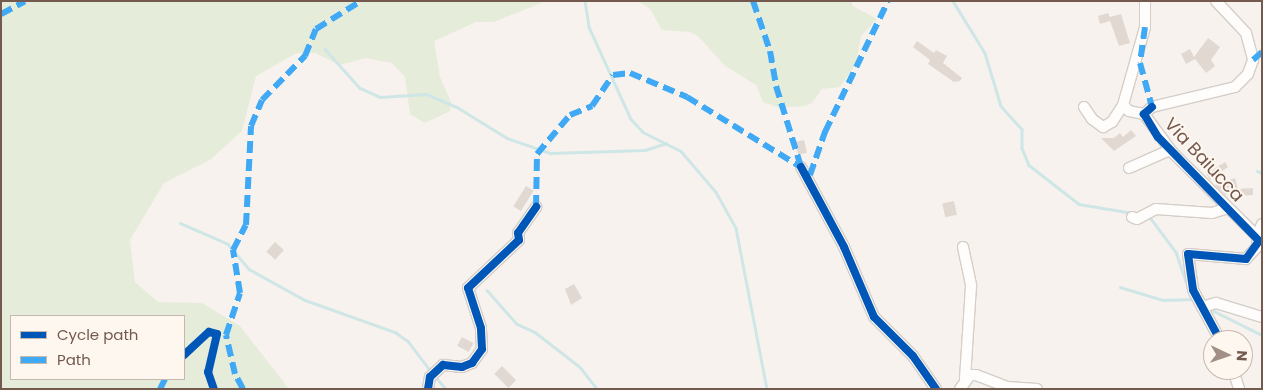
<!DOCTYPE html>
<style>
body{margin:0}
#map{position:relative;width:1263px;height:390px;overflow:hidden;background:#f7f2ed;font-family:Poppins,sans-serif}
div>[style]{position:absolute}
.green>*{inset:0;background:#e5ecd9}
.stream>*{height:2.5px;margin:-1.25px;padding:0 1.25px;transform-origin:1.25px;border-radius:1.25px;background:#cfe6e7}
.building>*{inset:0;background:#e1d8d2;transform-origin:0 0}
.roads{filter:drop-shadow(1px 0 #d5cec8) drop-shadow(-1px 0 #d5cec8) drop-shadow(0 1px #d5cec8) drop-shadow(0 -1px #d5cec8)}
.minor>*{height:10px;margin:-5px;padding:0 5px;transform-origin:5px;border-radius:5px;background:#fefdfc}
.quiet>*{height:6px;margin-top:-3px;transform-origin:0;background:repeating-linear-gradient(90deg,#3fa9f5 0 12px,transparent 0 18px)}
.cycleway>*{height:8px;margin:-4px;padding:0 4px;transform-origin:4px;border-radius:4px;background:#0057b8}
span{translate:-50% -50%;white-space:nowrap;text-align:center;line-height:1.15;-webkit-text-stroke:4px #fef7ef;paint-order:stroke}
.street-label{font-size:18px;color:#74594e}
.frame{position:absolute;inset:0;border:2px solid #74594e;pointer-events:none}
.legend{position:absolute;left:10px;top:315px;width:175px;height:65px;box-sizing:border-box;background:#fef7ef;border:1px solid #c7b8af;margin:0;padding:6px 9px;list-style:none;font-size:15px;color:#74594e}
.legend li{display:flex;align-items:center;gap:10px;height:25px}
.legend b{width:25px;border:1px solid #c7b8af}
.north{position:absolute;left:1203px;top:330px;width:50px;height:50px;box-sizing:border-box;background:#fef7ef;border:1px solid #c7b8af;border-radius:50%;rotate:93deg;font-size:14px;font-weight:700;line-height:20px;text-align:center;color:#74594e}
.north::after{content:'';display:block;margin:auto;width:18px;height:22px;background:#a28f86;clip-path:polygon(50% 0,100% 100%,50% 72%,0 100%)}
</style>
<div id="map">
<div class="green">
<i style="clip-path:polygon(evenodd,1px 1px,546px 1px,494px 22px,476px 22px,434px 41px,440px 77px,451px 102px,450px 111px,425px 123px,410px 114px,405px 77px,392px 63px,365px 58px,340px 65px,315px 53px,297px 53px,256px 76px,242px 131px,210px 160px,164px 183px,130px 240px,135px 282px,158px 302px,202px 303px,240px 326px,289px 389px,1px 389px,1px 1px,11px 316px,184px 316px,184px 379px,11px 379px,11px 316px)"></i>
<i style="clip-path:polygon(638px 1px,851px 1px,853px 6px,877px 19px,861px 36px,856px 64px,840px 87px,822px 89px,812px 103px,804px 106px,780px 108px,763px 102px,756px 85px,724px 65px,698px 36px,690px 32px,662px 30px,650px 9px)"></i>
</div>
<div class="stream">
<i style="left:585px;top:1px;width:26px;rotate:81deg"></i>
<i style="left:589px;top:27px;width:101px;rotate:65.5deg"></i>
<i style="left:631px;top:119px;width:18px;rotate:47deg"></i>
<i style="left:643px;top:132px;width:42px;rotate:26.6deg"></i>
<i style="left:681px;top:151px;width:54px;rotate:49.5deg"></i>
<i style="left:716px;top:192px;width:41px;rotate:60.9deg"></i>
<i style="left:736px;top:228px;width:164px;rotate:79.1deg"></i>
<i style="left:953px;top:1px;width:61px;rotate:58.4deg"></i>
<i style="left:985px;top:53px;width:55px;rotate:73.2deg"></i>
<i style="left:1001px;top:106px;width:31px;rotate:48deg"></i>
<i style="left:1022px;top:129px;width:19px;rotate:90deg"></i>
<i style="left:1022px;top:148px;width:18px;rotate:68deg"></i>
<i style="left:1029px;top:165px;width:63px;rotate:38deg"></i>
<i style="left:1079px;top:204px;width:54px;rotate:9.6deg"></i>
<i style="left:325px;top:49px;width:52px;rotate:48.1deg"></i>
<i style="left:360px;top:88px;width:22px;rotate:24deg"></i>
<i style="left:380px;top:97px;width:46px;rotate:-3.7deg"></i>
<i style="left:426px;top:94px;width:34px;rotate:23deg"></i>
<i style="left:457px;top:107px;width:59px;rotate:31.8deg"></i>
<i style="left:507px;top:138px;width:46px;rotate:19.2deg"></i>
<i style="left:550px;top:153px;width:95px;rotate:-1.8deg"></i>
<i style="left:645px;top:150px;width:22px;rotate:-18deg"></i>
<i style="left:1257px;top:171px;width:5px;rotate:22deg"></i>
<i style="left:1149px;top:216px;width:45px;rotate:53.1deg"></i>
<i style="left:1176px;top:252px;width:37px;rotate:71deg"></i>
<i style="left:180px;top:223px;width:52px;rotate:23.6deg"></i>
<i style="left:228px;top:244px;width:33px;rotate:50deg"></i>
<i style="left:249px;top:269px;width:64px;rotate:29deg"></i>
<i style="left:305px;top:300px;width:96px;rotate:19.6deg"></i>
<i style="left:395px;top:332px;width:16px;rotate:35deg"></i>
<i style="left:408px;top:341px;width:39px;rotate:53deg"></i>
<i style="left:1120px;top:287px;width:45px;rotate:16.8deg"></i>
<i style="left:1163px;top:300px;width:30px;rotate:-2deg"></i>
<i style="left:487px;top:290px;width:45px;rotate:48.6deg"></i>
<i style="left:517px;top:324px;width:20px;rotate:24deg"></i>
<i style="left:535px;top:332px;width:57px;rotate:37.9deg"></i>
<i style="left:580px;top:367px;width:28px;rotate:52deg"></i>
<i style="left:1210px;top:309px;width:58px;rotate:26.6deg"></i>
<i style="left:435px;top:376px;width:17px;rotate:50deg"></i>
</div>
<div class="building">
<i style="clip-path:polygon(1108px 13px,1110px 17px,1121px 14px,1130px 43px,1119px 46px,1110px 21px,1100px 24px,1098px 16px)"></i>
<i style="clip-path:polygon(1208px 38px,1220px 47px,1211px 60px,1215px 66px,1206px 73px,1195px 59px,1186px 64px,1181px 54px,1190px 49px,1194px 57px)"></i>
<i style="clip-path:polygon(917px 41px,934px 53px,936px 50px,947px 56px,943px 63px,962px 78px,960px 81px,954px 82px,928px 64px,930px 60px,913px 47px)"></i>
<i style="clip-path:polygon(1131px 130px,1136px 136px,1114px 151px,1101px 138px,1114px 138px,1120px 133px,1123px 137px)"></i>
<i style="left:804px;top:140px;width:13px;height:9px;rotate:77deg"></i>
<i style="clip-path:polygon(1225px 162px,1228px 167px,1210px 180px,1206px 174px)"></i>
<i style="clip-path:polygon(1235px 178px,1238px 189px,1253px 188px,1253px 195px,1238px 196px,1238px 190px,1225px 195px,1215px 185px)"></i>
<i style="left:526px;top:186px;width:9px;height:24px;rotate:32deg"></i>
<i style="left:954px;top:201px;width:14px;height:12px;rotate:78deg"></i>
<i style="left:275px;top:242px;width:12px;height:13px;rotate:42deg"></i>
<i style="clip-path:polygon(574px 284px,582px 298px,571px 305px,565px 289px)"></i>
<i style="left:462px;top:337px;width:13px;height:10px;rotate:29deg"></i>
<i style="left:502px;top:366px;width:20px;height:11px;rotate:45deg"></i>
</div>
<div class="roads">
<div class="minor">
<i style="left:1216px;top:1px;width:44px;rotate:46.8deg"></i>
<i style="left:1246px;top:33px;width:28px;rotate:75deg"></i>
<i style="left:1253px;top:60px;width:15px;rotate:110deg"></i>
<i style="left:1248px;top:74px;width:18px;rotate:135deg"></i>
<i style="left:1235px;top:87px;width:85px;rotate:166.5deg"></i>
<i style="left:1152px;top:107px;width:11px;rotate:139deg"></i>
<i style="left:1144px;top:114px;width:47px;rotate:53.6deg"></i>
<i style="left:1172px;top:152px;width:120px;rotate:44.7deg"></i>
<i style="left:1257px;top:236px;width:10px;rotate:84deg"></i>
<i style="left:1258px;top:246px;width:18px;rotate:133deg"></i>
<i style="left:1246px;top:259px;width:58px;rotate:-175.1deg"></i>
<i style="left:1188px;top:254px;width:36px;rotate:82deg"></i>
<i style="left:1193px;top:290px;width:57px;rotate:61.6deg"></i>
<i style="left:1084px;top:107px;width:14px;rotate:56deg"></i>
<i style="left:1092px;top:119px;width:14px;rotate:36deg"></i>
<i style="left:1103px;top:127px;width:10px;rotate:-29deg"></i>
<i style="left:1112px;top:122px;width:20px;rotate:-57deg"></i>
<i style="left:1144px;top:114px;width:15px;rotate:-169deg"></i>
<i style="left:1129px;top:111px;width:8px;rotate:-135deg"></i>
<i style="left:1123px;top:105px;width:81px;rotate:-74.2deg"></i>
<i style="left:1145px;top:27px;width:26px;rotate:-90deg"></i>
<i style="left:801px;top:167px;width:91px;rotate:61.7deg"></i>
<i style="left:844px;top:247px;width:76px;rotate:66.8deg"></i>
<i style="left:874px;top:317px;width:55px;rotate:45deg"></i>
<i style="left:913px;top:356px;width:40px;rotate:55.1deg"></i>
<i style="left:1129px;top:168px;width:45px;rotate:-23.7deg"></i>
<i style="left:1132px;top:217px;width:5px;rotate:22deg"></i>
<i style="left:1137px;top:219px;width:21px;rotate:-28deg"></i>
<i style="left:1156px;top:209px;width:56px;rotate:4.1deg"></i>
<i style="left:1212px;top:213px;width:17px;rotate:-17deg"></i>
<i style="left:1257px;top:236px;width:13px;rotate:-67deg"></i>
<i style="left:963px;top:247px;width:40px;rotate:78deg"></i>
<i style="left:971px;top:286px;width:93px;rotate:93.7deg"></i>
<i style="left:1202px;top:307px;width:15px;rotate:-16deg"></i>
<i style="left:1216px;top:303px;width:48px;rotate:16.9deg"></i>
<i style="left:1233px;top:370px;width:20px;rotate:72deg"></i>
<i style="left:428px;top:389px;width:12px;rotate:-81deg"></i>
<i style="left:430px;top:377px;width:18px;rotate:-43deg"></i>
<i style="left:443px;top:365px;width:19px;rotate:6deg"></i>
<i style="left:462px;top:367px;width:11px;rotate:-22deg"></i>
<i style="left:472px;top:363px;width:17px;rotate:-54deg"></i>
<i style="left:482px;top:349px;width:21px;rotate:-93deg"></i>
<i style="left:481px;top:328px;width:42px;rotate:-108deg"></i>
<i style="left:468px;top:288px;width:70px;rotate:-43.3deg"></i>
<i style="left:519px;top:240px;width:7px;rotate:-98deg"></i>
<i style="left:518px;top:233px;width:32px;rotate:-55deg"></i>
<i style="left:960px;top:389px;width:17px;rotate:-54deg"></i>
<i style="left:970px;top:375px;width:6px"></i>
<i style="left:976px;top:375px;width:34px;rotate:21deg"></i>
<i style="left:1008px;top:387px;width:29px;rotate:4deg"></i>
</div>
</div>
<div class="quiet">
<i style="left:753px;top:1px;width:53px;rotate:71.2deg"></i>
<i style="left:770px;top:51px;width:36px;rotate:80deg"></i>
<i style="left:776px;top:86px;width:85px;rotate:72.8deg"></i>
<i style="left:1px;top:14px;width:27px;rotate:-28deg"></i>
<i style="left:1145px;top:27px;width:36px;rotate:98deg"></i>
<i style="left:1140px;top:63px;width:46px;rotate:74.7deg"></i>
<i style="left:1253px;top:60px;width:12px;rotate:-42deg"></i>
<i style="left:805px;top:178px;width:6px;rotate:-31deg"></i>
<i style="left:810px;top:175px;width:46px;rotate:-70.8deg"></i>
<i style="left:825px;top:132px;width:145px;rotate:-64.3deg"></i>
<i style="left:536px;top:207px;width:53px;rotate:-88.9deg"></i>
<i style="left:537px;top:154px;width:51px;rotate:-49.8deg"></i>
<i style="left:570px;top:115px;width:24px;rotate:-22deg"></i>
<i style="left:592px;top:106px;width:37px;rotate:-56deg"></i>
<i style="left:613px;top:75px;width:17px;rotate:-7deg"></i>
<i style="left:630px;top:73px;width:62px;rotate:22.8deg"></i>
<i style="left:687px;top:97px;width:134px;rotate:31.6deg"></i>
<i style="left:160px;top:389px;width:11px;rotate:-63deg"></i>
<i style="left:243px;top:389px;width:17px;rotate:-118deg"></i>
<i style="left:235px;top:374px;width:40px;rotate:-103deg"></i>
<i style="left:226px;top:335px;width:44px;rotate:-71.6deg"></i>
<i style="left:240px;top:293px;width:44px;rotate:-99.2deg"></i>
<i style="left:233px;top:250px;width:28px;rotate:-63deg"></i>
<i style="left:246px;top:225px;width:99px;rotate:-87.1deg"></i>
<i style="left:251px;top:126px;width:28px;rotate:-67deg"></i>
<i style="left:262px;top:100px;width:62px;rotate:-45.7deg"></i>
<i style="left:305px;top:56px;width:29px;rotate:-68deg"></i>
<i style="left:316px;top:29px;width:53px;rotate:-31.9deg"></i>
</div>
<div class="cycleway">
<i style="left:1152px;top:107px;width:11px;rotate:139deg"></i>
<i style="left:1144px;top:114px;width:27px;rotate:59deg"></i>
<i style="left:1158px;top:137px;width:145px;rotate:45.8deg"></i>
<i style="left:1259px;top:241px;width:22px;rotate:126deg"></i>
<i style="left:1246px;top:259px;width:58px;rotate:-175.1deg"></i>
<i style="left:1188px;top:254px;width:36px;rotate:82deg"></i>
<i style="left:1193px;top:290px;width:57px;rotate:61.6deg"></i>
<i style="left:801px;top:167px;width:91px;rotate:61.7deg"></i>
<i style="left:844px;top:247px;width:76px;rotate:66.8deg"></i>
<i style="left:874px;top:317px;width:55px;rotate:45deg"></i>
<i style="left:913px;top:356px;width:40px;rotate:55.1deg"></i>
<i style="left:184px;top:355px;width:34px;rotate:-43deg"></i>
<i style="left:209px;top:332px;width:8px;rotate:14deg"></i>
<i style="left:217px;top:334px;width:39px;rotate:103deg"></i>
<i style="left:208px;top:372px;width:18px;rotate:71deg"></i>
<i style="left:428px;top:389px;width:12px;rotate:-81deg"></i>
<i style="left:430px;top:377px;width:18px;rotate:-43deg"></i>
<i style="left:443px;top:365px;width:19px;rotate:6deg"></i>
<i style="left:462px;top:367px;width:11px;rotate:-22deg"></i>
<i style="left:472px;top:363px;width:17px;rotate:-54deg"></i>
<i style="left:482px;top:349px;width:21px;rotate:-93deg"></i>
<i style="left:481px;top:328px;width:42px;rotate:-108deg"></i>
<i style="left:468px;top:288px;width:70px;rotate:-43.3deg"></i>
<i style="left:519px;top:240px;width:7px;rotate:-98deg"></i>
<i style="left:518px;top:233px;width:32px;rotate:-55deg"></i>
</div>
<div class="street-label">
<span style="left:1204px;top:160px;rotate:47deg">Via Baiucca</span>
</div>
<div class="frame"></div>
<ul class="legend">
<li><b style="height:6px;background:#0057b8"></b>Cycle path</li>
<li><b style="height:6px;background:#3fa9f5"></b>Path</li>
</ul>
<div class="north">N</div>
</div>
